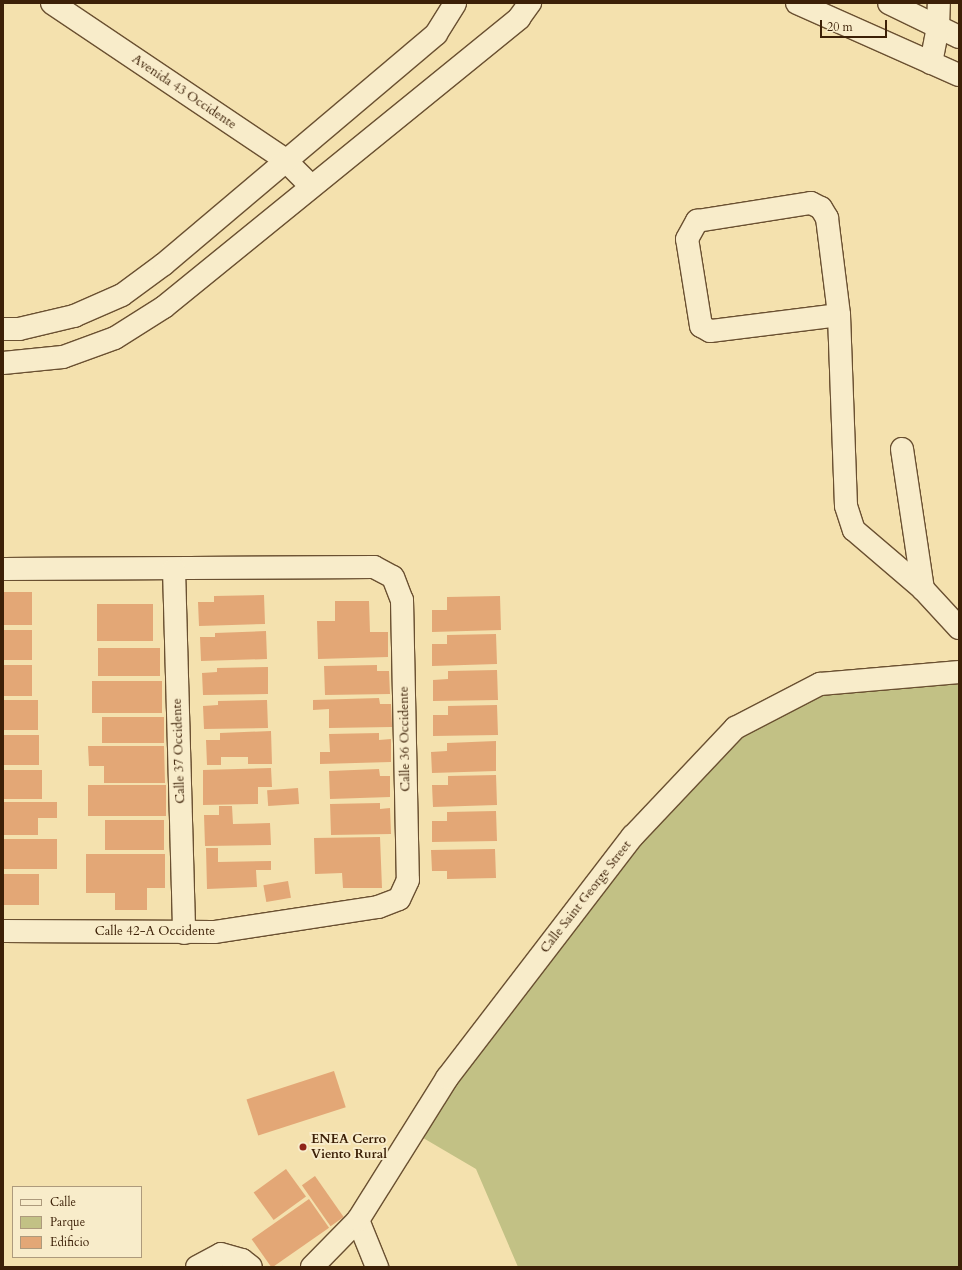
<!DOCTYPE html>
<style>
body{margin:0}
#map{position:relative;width:962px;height:1270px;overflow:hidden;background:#f4e1ae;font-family:Cardo,serif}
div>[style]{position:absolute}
.green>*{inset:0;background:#c2c185}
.building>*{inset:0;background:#e3a776;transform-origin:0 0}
.roads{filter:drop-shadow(1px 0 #6a5031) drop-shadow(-1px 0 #6a5031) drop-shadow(0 1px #6a5031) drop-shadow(0 -1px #6a5031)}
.minor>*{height:22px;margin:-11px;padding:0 11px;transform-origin:11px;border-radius:11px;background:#f8ecca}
.dots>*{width:11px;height:11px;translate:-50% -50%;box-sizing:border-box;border:2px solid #f8ecca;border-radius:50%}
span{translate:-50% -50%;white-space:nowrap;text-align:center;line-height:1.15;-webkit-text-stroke:4px #f8ecca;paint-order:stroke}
.street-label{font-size:13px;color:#3c2007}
.poi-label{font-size:13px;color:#3c2007;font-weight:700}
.left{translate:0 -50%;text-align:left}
.frame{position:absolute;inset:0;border:4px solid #3c2007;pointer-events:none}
.legend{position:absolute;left:12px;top:1186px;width:130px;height:72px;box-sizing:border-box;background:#f8ecca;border:1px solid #ad9a7c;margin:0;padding:5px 7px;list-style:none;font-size:12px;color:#3c2007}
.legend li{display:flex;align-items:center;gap:8px;height:20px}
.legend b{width:20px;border:1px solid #ad9a7c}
.scale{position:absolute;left:820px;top:20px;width:67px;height:18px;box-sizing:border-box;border:2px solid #3c2007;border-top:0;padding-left:5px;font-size:12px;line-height:14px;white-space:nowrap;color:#3c2007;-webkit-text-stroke:3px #f8ecca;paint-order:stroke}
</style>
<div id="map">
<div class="green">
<i style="clip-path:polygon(959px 672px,959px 1267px,518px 1267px,476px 1169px,413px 1132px,447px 1078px,735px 728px,820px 684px)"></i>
</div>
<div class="building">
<i style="left:3px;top:592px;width:29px;height:33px"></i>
<i style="clip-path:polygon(264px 595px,265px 624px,199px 626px,198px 602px,214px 602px,214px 596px)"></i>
<i style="clip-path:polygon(500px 596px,501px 630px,432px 632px,432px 610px,447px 610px,447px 597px)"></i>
<i style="clip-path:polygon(335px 601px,369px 601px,370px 632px,388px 632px,388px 657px,318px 659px,317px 621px,335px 621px)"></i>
<i style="left:97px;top:604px;width:56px;height:37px"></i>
<i style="left:3px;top:630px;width:29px;height:30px"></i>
<i style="clip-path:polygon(266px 631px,267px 659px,201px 661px,200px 637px,215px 637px,215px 633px)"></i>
<i style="clip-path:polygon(496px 634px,497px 664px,432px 666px,432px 644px,447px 644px,447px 635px)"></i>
<i style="left:98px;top:648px;width:62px;height:28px"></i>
<i style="left:3px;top:665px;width:29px;height:31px"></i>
<i style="clip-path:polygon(377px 665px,377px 671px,389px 671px,390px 694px,325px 695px,324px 666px)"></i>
<i style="clip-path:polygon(268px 667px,268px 694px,203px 695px,202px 673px,217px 672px,217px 668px)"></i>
<i style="clip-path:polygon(497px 670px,498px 700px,433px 701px,433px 680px,448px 679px,448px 671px)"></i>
<i style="left:92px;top:681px;width:70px;height:32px"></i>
<i style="clip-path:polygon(379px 698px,380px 704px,391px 704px,392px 727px,329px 728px,329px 709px,313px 710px,313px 700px)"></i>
<i style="left:3px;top:700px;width:35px;height:30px"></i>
<i style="clip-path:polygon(267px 700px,268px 728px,204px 729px,203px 706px,218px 705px,218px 701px)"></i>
<i style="clip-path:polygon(497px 705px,498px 735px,433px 736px,433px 715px,448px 715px,448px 706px)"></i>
<i style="left:102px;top:717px;width:62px;height:26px"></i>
<i style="clip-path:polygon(271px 731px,272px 764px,248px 764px,248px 757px,221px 757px,221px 765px,207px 765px,206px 740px,220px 740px,220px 733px)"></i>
<i style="clip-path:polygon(379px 733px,379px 740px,391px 739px,391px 762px,320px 764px,320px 752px,330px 752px,329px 734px)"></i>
<i style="left:39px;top:735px;width:30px;height:36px;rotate:90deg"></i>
<i style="clip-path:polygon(496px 741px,496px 771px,432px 773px,431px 752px,447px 751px,447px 743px)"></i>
<i style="clip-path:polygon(88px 746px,164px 746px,165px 783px,104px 783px,104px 766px,89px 766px)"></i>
<i style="clip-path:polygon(271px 768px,272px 787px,258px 787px,258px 804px,203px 805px,203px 770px)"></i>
<i style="clip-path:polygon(379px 769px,380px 776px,390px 776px,390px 797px,330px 799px,329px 771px)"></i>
<i style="left:3px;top:770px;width:39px;height:29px"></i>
<i style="clip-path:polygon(496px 775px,497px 805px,433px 807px,432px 785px,448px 785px,448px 776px)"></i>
<i style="left:88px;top:785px;width:78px;height:31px"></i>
<i style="left:298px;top:788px;width:16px;height:31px;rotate:86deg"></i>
<i style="clip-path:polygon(3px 802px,57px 802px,57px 818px,38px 818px,38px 835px,3px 835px)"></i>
<i style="clip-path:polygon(380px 803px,380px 809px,390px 808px,391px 834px,331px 835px,330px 804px)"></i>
<i style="clip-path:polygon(219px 806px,232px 806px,233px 824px,270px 823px,271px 845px,205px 846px,204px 815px,219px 815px)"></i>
<i style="clip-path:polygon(496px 811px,497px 841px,432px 842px,432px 821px,447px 821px,447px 812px)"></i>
<i style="left:105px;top:820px;width:59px;height:30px"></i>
<i style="clip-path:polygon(380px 837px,382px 888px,343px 888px,342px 873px,315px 874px,314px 838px)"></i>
<i style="left:3px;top:839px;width:54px;height:30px"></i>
<i style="clip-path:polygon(206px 848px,218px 848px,218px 862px,271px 861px,271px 870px,256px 870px,257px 887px,207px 889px)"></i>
<i style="clip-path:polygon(495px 849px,496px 878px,447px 879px,447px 871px,432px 871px,431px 850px)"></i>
<i style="clip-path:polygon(86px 854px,165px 854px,165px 888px,147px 888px,147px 910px,115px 910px,115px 893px,86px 893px)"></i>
<i style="left:3px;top:874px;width:36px;height:31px"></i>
<i style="left:288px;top:881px;width:17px;height:25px;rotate:80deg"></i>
<i style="left:334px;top:1071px;width:38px;height:92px;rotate:72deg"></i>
<i style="left:286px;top:1169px;width:34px;height:40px;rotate:54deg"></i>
<i style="left:315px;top:1176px;width:50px;height:16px;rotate:55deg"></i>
<i style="left:309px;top:1199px;width:35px;height:70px;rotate:55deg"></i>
</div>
<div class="roads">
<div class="minor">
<i style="left:52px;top:3px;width:280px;rotate:33.9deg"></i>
<i style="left:284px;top:159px;width:38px;rotate:45deg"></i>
<i style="left:797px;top:3px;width:177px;rotate:24deg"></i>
<i style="left:889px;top:3px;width:78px;rotate:25.9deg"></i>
<i style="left:931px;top:63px;width:37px;rotate:-79deg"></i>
<i style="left:938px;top:27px;width:24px;rotate:-88deg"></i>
<i style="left:811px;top:203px;width:11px;rotate:27deg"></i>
<i style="left:821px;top:208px;width:12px;rotate:59deg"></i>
<i style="left:827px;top:218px;width:98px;rotate:82.9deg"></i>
<i style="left:839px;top:315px;width:130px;rotate:172.9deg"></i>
<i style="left:710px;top:331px;width:10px;rotate:-151deg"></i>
<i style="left:701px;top:326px;width:88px;rotate:-99.1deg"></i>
<i style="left:687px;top:239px;width:21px;rotate:-61deg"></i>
<i style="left:697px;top:221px;width:115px;rotate:-9deg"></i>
<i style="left:839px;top:315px;width:191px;rotate:87.9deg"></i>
<i style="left:846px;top:506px;width:25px;rotate:72deg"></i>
<i style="left:854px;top:530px;width:91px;rotate:40.5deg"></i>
<i style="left:923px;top:589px;width:53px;rotate:47.3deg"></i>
<i style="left:3px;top:329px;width:16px"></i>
<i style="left:19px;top:329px;width:57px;rotate:-13.3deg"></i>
<i style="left:74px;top:316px;width:52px;rotate:-23.6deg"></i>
<i style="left:122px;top:295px;width:52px;rotate:-36.4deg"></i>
<i style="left:164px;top:264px;width:356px;rotate:-40.2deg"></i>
<i style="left:436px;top:34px;width:36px;rotate:-58deg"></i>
<i style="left:3px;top:363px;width:60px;rotate:-5.7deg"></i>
<i style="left:63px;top:357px;width:55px;rotate:-20.1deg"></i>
<i style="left:115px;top:338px;width:58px;rotate:-32.3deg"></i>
<i style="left:164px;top:307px;width:458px;rotate:-39.1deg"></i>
<i style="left:519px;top:18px;width:19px;rotate:-54deg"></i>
<i style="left:902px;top:449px;width:142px;rotate:81.5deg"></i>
<i style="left:3px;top:569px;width:371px;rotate:-0.3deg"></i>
<i style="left:374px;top:567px;width:21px;rotate:28deg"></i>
<i style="left:393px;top:577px;width:25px;rotate:69deg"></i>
<i style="left:402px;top:600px;width:280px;rotate:88.8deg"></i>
<i style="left:408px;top:880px;width:21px;rotate:115deg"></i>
<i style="left:399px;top:899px;width:22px;rotate:159deg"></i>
<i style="left:378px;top:907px;width:166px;rotate:171.3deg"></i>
<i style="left:214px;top:932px;width:211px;rotate:-179.7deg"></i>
<i style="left:174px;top:569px;width:364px;rotate:88.4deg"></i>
<i style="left:358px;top:1220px;width:51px;rotate:68deg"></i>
<i style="left:197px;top:1267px;width:27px;rotate:-28deg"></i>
<i style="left:221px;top:1254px;width:22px;rotate:16deg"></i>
<i style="left:242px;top:1260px;width:11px;rotate:38deg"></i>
<i style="left:312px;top:1267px;width:66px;rotate:-45.6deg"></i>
<i style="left:358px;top:1220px;width:168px;rotate:-57.9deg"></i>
<i style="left:447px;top:1078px;width:305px;rotate:-52.5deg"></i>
<i style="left:633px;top:836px;width:149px;rotate:-46.6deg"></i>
<i style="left:735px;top:728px;width:96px;rotate:-27.4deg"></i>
<i style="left:820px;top:684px;width:140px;rotate:-4.9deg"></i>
</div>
</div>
<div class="dots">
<i style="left:303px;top:1147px;background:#8f2418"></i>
</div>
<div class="street-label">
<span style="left:184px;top:92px;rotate:34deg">Avenida 43 Occidente</span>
<span style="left:405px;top:739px;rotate:-91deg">Calle 36 Occidente</span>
<span style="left:179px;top:751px;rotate:-92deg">Calle 37 Occidente</span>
<span style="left:586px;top:897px;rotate:-52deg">Calle Saint George Street</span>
<span style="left:155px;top:931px">Calle 42-A Occidente</span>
</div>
<div class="poi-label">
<span class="left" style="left:311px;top:1147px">ENEA Cerro<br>Viento Rural</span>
</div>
<div class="frame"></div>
<ul class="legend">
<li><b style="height:5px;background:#f8ecca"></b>Calle</li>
<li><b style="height:11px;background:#c2c185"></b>Parque</li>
<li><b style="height:11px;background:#e3a776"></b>Edificio</li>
</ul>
<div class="scale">20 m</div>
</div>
